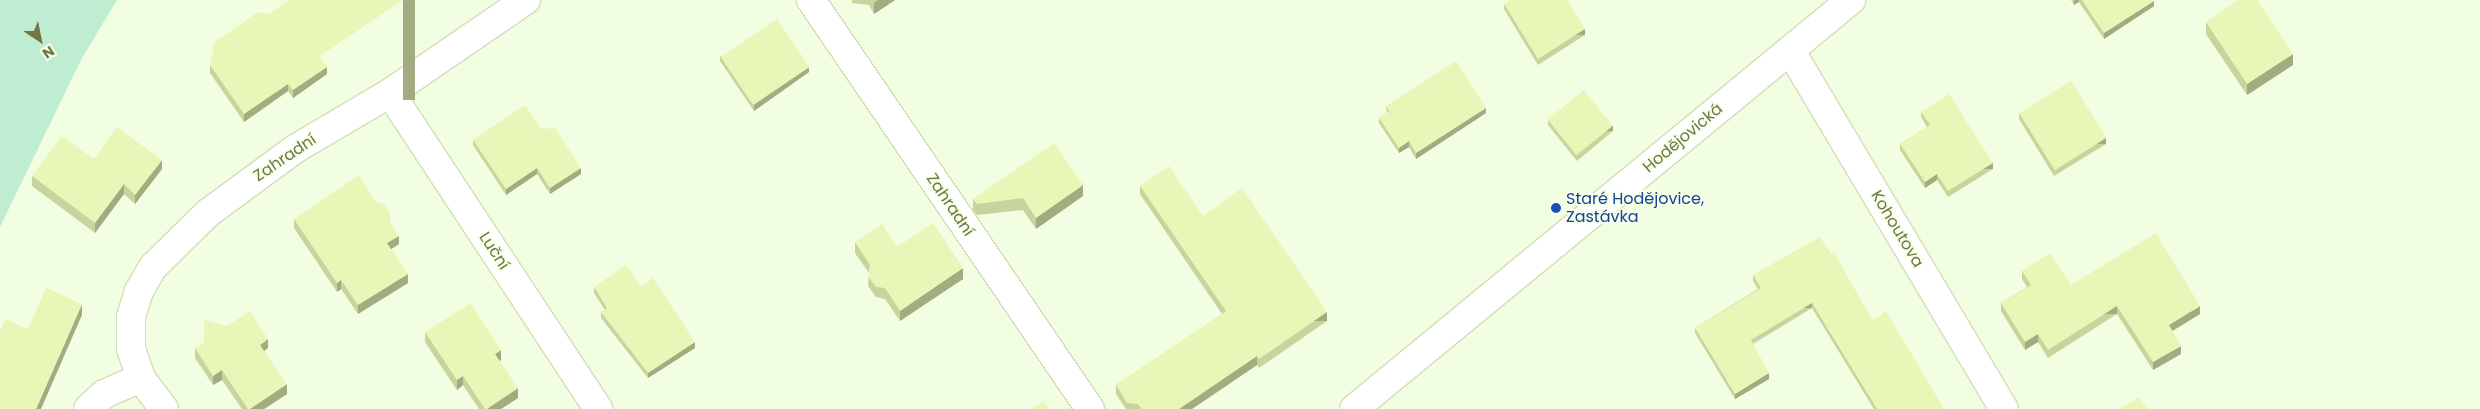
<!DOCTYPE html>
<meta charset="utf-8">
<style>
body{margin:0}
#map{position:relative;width:2480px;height:409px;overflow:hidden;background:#f2fee2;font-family:Poppins,sans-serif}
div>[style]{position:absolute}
.green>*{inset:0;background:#bfedd1}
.roads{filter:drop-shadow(1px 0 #d4deb8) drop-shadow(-1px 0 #d4deb8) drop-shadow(0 1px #d4deb8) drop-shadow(0 -1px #d4deb8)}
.street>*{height:28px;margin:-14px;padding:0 14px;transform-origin:14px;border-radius:14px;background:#fff}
.secondary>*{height:28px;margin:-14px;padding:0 14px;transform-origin:14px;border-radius:14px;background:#fff}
.wall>*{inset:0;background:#c8d49d}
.shaded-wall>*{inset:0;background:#a2ac80;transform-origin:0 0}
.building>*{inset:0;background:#e8f6b7;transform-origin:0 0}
.dots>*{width:14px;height:14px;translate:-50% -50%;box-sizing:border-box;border:2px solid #f6ffe9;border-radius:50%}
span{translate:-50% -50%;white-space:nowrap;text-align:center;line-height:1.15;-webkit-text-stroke:4px #f6ffe9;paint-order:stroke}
.street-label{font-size:16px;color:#6f7746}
.transit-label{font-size:16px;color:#164399}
.left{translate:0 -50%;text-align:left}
.north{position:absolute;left:15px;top:15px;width:50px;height:50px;-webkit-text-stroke:4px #f6ffe9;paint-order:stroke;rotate:146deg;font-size:14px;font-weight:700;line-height:20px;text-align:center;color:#6f7746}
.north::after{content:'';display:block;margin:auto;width:18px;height:22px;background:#6f7746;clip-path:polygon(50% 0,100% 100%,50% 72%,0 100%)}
</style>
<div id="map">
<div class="green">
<i style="clip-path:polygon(0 0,117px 0,81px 60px,0 227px)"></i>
</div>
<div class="roads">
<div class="street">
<i style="left:811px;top:0;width:495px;rotate:55.7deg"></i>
<i style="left:1790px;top:50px;width:418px;rotate:59.2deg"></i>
<i style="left:390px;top:93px;width:378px;rotate:56.6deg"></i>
<i style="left:88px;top:409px;width:22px;rotate:-43deg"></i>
<i style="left:104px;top:394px;width:40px;rotate:-23.4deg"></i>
<i style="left:164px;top:409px;width:39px;rotate:-127deg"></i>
<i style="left:141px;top:378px;width:31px;rotate:-109deg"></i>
<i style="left:131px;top:349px;width:32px;rotate:-90deg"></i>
<i style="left:131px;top:317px;width:27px;rotate:-73deg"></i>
<i style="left:139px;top:291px;width:28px;rotate:-60deg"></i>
<i style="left:153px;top:267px;width:77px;rotate:-44.5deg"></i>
<i style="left:208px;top:213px;width:108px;rotate:-36.3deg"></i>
<i style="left:295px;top:149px;width:110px;rotate:-30.5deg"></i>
<i style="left:390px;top:93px;width:165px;rotate:-34.4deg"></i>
</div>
<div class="secondary">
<i style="left:1354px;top:409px;width:644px;rotate:-39.45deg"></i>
</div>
</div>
<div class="wall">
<i style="clip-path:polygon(852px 0,895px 0,874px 14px,869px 5px,852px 3px)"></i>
<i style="clip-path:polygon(2071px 0,2153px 0,2154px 6px,2104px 39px,2079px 2px,2074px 5px)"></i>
<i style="clip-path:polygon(1504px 4px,1585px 35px,1538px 65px,1504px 9px)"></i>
<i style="clip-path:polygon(2206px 22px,2293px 65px,2247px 95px,2206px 34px)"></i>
<i style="clip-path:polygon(720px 56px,809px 72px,754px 111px,720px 61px)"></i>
<i style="clip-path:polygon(323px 62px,327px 74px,293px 98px,288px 91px,244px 122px,210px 73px,210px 65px)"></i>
<i style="clip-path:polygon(1386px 106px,1486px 113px,1416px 159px,1409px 147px,1399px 153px,1379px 123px,1379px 118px,1387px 113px)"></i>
<i style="clip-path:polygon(1921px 112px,1993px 169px,1948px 197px,1937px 180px,1925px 188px,1900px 150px,1900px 144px,1927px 127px,1921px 117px)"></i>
<i style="clip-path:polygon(2019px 113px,2106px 144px,2054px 176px,2019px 119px)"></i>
<i style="clip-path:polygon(1548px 120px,1613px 131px,1577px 161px,1548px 125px)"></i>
<i style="clip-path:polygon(541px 129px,581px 174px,550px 194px,537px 174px,506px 195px,473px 145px,473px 140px)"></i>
<i style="clip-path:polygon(94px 159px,162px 169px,135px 204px,124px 194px,95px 233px,32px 186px,32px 176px)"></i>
<i style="clip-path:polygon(1140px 186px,1203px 216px,1327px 321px,1259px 368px,1257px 365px,1192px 409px,1126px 409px,1116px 394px,1116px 385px,1222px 314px,1140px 194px)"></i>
<i style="clip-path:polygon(1083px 196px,1036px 229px,1023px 210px,977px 215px,973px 210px,973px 199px)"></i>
<i style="clip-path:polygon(294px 219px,390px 222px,399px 244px,391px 249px,408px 283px,358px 314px,341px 289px,337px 292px,294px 228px)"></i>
<i style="clip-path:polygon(855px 242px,897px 247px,963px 279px,900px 321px,885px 299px,876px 297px,868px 286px,869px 273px,855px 253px)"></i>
<i style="clip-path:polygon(1831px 254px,1872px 320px,1944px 409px,1874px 409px,1812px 308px,1753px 344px,1769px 379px,1735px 399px,1695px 333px,1695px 328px,1758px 289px,1753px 281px,1753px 275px)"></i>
<i style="clip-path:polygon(2022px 271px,2071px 285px,2200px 314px,2172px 331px,2181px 354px,2153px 370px,2117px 314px,2048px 358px,2038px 342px,2025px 350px,2001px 311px,2001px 303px,2027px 287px,2022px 279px)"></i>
<i style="clip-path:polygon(641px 286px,695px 348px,648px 378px,601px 318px,601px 312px,605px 310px,594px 293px,594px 287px)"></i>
<i style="clip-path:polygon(425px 332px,501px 360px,499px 361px,518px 398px,501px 409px,479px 409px,463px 385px,457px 390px,425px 342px)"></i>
<i style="clip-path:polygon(195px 348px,268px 348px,264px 351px,287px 394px,264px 409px,242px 409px,222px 380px,213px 385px,195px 358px)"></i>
</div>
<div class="shaded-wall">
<i style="left:403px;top:0;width:12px;height:100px"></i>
<i style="clip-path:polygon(878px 0,895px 0,874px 14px,874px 3px)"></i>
<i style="clip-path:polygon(2074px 0,2079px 0,2079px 2px,2074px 5px)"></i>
<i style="clip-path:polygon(2154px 1px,2154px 6px,2104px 39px,2104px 33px)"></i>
<i style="left:1585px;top:29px;width:6px;height:56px;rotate:90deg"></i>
<i style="clip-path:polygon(2293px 54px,2293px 65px,2247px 95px,2247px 84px)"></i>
<i style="clip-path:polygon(327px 67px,327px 74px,293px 98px,293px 90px)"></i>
<i style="clip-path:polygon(809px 67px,809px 72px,754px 111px,754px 105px)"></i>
<i style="clip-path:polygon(288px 84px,288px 91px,244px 122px,244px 114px)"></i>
<i style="clip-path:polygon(1486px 108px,1486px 113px,1416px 159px,1416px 153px)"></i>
<i style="left:1613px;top:126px;width:5px;height:47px;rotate:90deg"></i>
<i style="left:2106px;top:138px;width:6px;height:61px;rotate:90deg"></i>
<i style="clip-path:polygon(1409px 141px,1409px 147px,1399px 153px,1399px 148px)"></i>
<i style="clip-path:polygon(162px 160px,162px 169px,135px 204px,135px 195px)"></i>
<i style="left:1993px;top:163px;width:6px;height:53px;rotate:90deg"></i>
<i style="clip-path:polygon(537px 168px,537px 174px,506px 195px,506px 189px)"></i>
<i style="clip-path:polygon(581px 168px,581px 174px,550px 194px,550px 188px)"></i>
<i style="clip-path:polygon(1937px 174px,1937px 180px,1925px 188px,1925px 182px)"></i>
<i style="clip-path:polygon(124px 184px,124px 194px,95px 233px,95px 223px)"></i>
<i style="clip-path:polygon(1083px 185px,1083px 196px,1036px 229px,1036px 218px)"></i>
<i style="clip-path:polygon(399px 236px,399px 244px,387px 252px,387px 243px)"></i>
<i style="clip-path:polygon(963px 268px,963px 279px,900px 321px,900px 311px)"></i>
<i style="clip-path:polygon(408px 274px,408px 283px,358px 314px,358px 305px)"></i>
<i style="clip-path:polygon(341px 280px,341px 289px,337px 292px,337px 283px)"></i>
<i style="left:1812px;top:303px;width:5px;height:71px;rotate:90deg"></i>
<i style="clip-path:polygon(82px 304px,82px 315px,41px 409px,36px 409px)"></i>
<i style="left:2117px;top:306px;width:8px;height:82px;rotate:90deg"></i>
<i style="clip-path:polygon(2200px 306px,2200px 314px,2169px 333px,2169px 325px)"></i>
<i style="left:1327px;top:312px;width:9px;height:83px;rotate:90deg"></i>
<i style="clip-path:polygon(2038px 334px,2038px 342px,2025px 350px,2025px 342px)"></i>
<i style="clip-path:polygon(268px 339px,268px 348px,260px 354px,260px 345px)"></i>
<i style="clip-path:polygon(695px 342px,695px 348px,648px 378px,648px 373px)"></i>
<i style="clip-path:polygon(2181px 346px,2181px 354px,2153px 370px,2153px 362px)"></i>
<i style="clip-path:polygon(501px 350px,501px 360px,495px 364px,495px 354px)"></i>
<i style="clip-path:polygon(1257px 356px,1257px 365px,1192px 409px,1179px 409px)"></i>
<i style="clip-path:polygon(222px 370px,222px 380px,213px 385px,213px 376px)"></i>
<i style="clip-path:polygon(1769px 373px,1769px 379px,1735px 399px,1735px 394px)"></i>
<i style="clip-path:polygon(463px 376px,463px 385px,457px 390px,457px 380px)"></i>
<i style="clip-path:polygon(287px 384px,287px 394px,264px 409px,250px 409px)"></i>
<i style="clip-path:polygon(518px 388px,518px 398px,501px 409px,487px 409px)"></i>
</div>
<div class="building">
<i style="clip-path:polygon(289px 0,403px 0,320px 56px,327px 67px,293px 90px,288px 84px,244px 114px,210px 65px,215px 42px,258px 12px,269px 14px)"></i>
<i style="clip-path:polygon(1509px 0,1567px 0,1585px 29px,1538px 59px,1504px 4px)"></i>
<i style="clip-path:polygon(2082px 0,2153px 0,2154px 1px,2104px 33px)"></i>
<i style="clip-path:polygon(2238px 0,2257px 0,2293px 54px,2247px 84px,2206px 22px)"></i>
<i style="left:777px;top:19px;width:58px;height:68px;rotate:56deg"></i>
<i style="clip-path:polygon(1456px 61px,1486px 108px,1416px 153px,1409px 141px,1399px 148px,1379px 118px,1389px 111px,1386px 106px)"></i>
<i style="left:2071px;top:81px;width:67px;height:61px;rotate:58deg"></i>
<i style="left:1584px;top:90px;width:46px;height:47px;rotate:51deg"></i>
<i style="clip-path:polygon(1949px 94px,1993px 163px,1948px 191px,1937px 174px,1925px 182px,1900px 144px,1930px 125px,1921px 112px)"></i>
<i style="clip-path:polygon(525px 105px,541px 129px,555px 128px,581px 168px,550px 188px,537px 168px,506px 189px,473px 140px)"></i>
<i style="clip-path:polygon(117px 127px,162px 160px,135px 195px,124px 184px,95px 223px,32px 176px,62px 136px,94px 159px)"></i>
<i style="clip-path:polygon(1054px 143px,1083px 185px,1036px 218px,1023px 198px,977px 204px,973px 199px)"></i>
<i style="clip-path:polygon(1169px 166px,1203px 216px,1242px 188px,1327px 312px,1259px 359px,1257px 356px,1179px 409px,1141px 409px,1138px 404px,1127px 403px,1116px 385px,1226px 311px,1140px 186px)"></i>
<i style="clip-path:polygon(359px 175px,376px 202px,384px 204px,390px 214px,390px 221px,399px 236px,387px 243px,408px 274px,358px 305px,341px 280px,337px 283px,294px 219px)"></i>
<i style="clip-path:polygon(933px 223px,963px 268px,900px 311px,885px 288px,876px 287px,868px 276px,870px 265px,855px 242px,882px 224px,897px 247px)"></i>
<i style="clip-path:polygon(2156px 233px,2200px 306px,2169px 325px,2181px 346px,2153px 362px,2117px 306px,2048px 350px,2038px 334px,2025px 342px,2001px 303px,2031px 285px,2022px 271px,2050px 253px,2071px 285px)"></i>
<i style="clip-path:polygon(1820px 237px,1831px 254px,1834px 252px,1872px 320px,1886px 311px,1944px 409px,1877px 409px,1812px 303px,1751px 340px,1769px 373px,1735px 394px,1695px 328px,1761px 288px,1753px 275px)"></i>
<i style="clip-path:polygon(626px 265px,641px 286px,653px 278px,695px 342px,648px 373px,601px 312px,607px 308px,594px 287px)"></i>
<i style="clip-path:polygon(46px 288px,82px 304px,36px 409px,0 409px,0 331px,5px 319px,28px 329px)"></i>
<i style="clip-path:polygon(470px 303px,501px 350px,495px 354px,518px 388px,487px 409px,485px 409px,463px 376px,457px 380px,425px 332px)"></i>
<i style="clip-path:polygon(250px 311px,268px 339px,260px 345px,287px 384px,250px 409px,248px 409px,222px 370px,213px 376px,195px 348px,204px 342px,204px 320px,227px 326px)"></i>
<i style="clip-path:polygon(2139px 397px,2148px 409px,2120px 409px)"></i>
<i style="clip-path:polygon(1044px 401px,1049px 409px,1032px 409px)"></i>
</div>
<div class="dots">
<i style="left:1556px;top:208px;background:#1a4fb4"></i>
</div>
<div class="street-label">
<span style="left:1683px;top:138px;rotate:-40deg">Hodějovická</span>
<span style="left:285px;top:158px;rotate:-34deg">Zahradní</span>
<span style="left:950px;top:205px;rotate:56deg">Zahradní</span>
<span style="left:1897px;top:229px;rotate:59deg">Kohoutova</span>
<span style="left:494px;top:251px;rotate:57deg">Luční</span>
</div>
<div class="transit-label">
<span class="left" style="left:1566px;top:208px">Staré Hodějovice,<br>Zastávka</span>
</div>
<div class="north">N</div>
</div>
